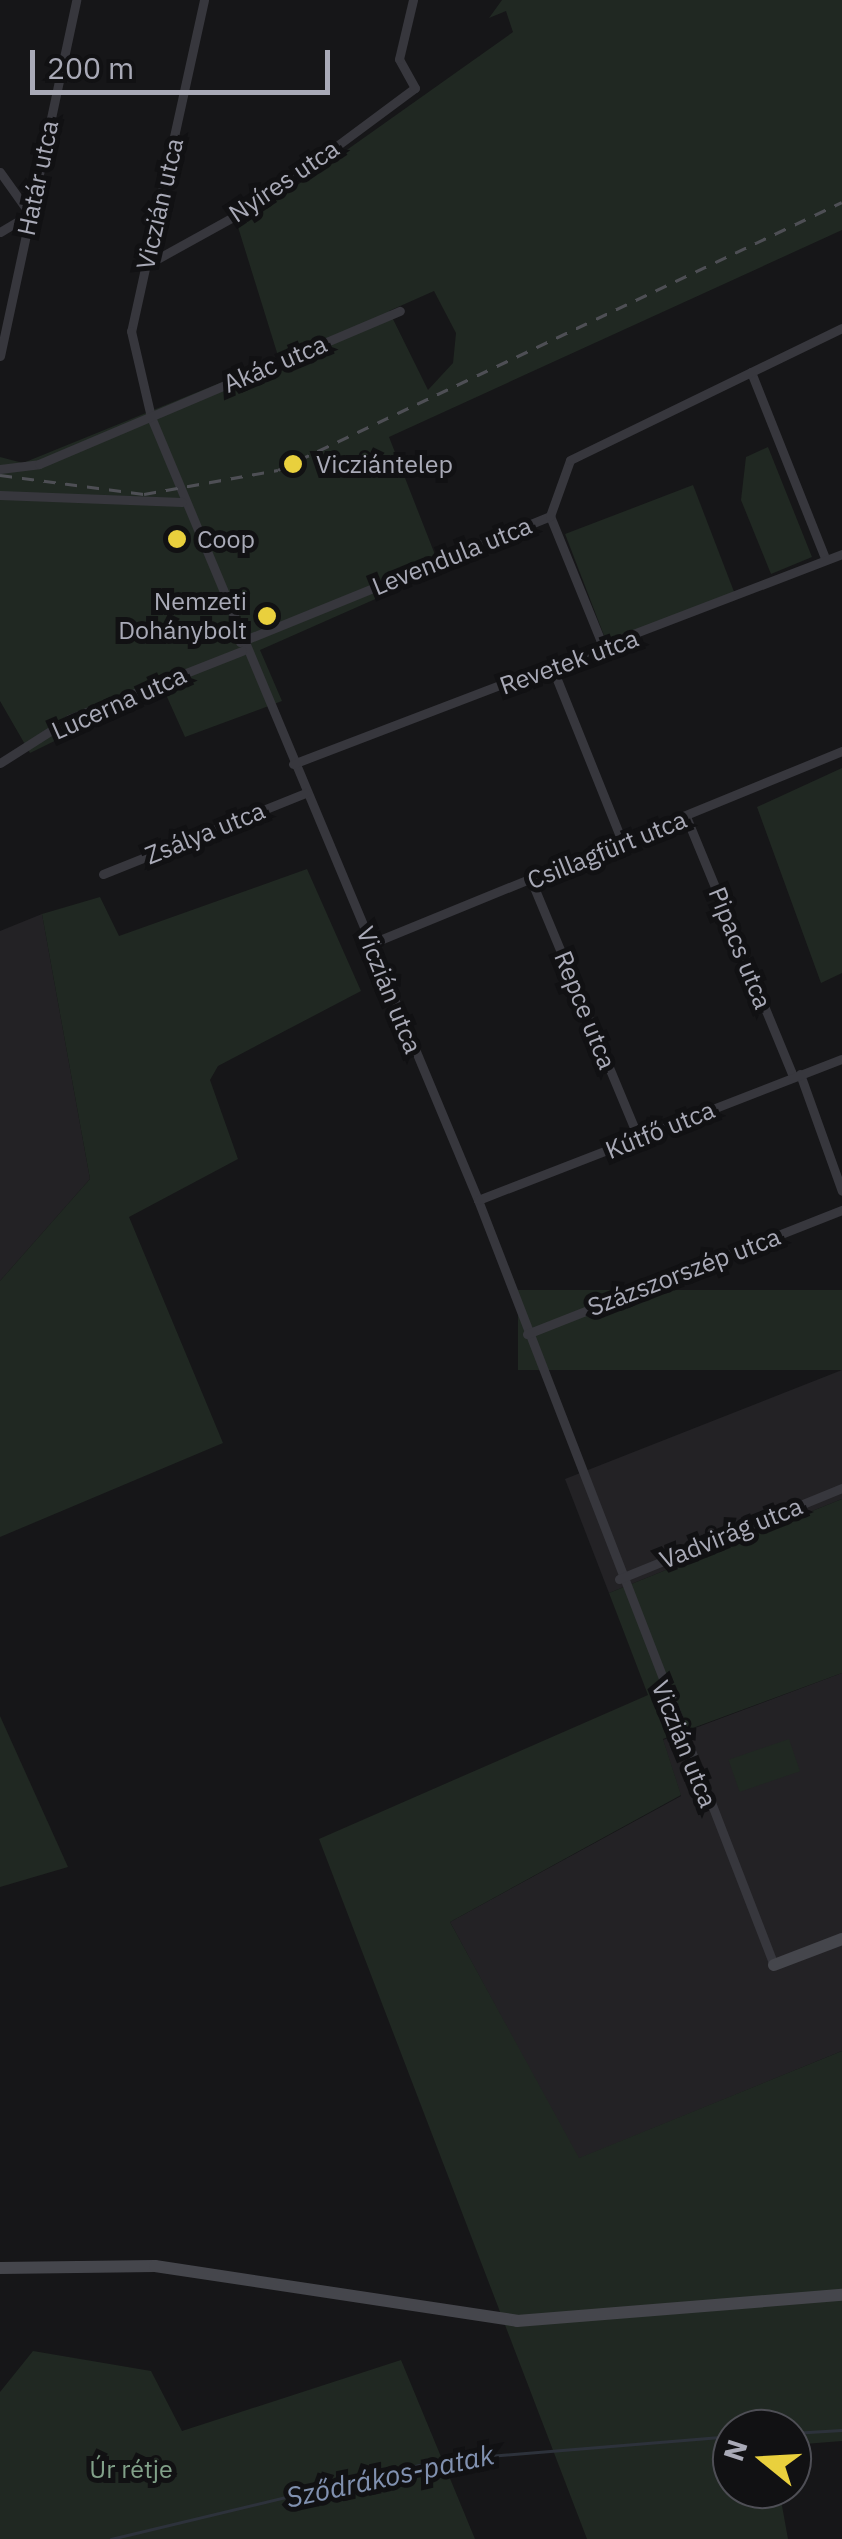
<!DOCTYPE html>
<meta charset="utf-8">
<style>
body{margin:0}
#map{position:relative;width:842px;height:2539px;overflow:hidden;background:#161618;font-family:"IBM Plex Sans",sans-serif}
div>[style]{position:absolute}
.built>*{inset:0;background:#232225}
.green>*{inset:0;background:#202822;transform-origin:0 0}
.stream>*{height:2.5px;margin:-1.25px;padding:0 1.25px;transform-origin:1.25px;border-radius:1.25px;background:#2d323b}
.street>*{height:9px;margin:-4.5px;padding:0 4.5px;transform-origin:4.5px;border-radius:4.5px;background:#37373d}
.secondary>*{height:12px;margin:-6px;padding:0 6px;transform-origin:6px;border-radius:6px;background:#45464c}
.rail>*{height:2.5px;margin-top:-1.25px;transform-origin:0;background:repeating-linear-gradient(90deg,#4e4f55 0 12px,transparent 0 22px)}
.dots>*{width:28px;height:28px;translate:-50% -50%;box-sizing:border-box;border:5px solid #111113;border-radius:50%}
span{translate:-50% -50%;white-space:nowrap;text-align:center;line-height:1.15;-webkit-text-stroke:10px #111113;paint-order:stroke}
.street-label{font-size:25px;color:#a9aab7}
.poi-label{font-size:25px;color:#a9aab7}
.left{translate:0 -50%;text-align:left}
.right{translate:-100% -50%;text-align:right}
.park-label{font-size:25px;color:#81a189}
.water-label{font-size:28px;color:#8191b0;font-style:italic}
.north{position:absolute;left:712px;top:2409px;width:100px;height:100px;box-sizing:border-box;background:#111113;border:2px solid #4e4e55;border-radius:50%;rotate:288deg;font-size:28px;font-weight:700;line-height:40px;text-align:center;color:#a9aab7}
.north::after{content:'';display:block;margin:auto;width:35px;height:45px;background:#e9d03d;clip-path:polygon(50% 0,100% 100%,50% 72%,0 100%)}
.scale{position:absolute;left:30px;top:50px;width:300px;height:45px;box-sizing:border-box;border:5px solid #a9aab7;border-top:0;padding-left:12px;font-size:30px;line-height:35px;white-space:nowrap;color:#a9aab7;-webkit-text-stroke:8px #111113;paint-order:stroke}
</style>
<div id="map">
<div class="built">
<i style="clip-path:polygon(42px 914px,90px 1179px,0 1281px,0 931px)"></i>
<i style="clip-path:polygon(842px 1370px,842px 1499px,609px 1593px,565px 1479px)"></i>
<i style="clip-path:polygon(842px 1673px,842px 2051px,578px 2159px,450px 1922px,681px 1796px,663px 1740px)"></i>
</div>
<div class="green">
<i style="clip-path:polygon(evenodd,502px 0,842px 0,842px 230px,389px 437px,441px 570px,260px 650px,282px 701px,185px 737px,163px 688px,30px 753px,0 701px,0 457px,23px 463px,279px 359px,238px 227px,513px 32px,506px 11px,489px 18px,502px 0,434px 291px,456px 333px,453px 363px,428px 390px,389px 311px,434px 291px)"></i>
<i style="clip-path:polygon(768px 447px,812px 557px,771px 574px,741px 500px,746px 457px)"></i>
<i style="left:693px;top:485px;width:115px;height:137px;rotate:69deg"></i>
<i style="clip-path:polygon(842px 768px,842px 973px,821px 983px,757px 807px)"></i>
<i style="clip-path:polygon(307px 869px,361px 991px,218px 1066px,210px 1080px,238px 1159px,129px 1217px,223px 1443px,0 1537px,0 1281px,90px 1179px,42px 914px,100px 897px,119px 936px)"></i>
<i style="left:842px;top:1290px;width:80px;height:324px;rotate:90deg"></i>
<i style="clip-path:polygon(842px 1499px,842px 1673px,663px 1739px,681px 1795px,450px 1922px,579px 2158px,842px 2051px,842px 2441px,792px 2445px,792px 2429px,732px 2429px,732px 2489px,779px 2489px,788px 2539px,587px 2539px,319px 1839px,648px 1695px,609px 1593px)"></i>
<i style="clip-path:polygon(0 1716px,68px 1867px,0 1887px)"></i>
<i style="left:789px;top:1739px;width:34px;height:64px;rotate:71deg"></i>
<i style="clip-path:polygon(33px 2351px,151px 2371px,182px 2431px,401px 2360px,475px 2539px,0 2539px,0 2392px)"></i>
</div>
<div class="stream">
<i style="left:792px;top:2433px;width:50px;rotate:-3.4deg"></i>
<i style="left:111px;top:2539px;width:338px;rotate:-13.5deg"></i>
<i style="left:440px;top:2460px;width:293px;rotate:-4.7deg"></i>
</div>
<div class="street">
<i style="left:204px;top:0;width:339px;rotate:102.4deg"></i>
<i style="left:131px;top:331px;width:88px;rotate:76.9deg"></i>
<i style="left:151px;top:417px;width:849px;rotate:67.33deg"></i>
<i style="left:478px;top:1200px;width:820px;rotate:68.85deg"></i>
<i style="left:0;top:172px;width:52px;rotate:54.5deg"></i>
<i style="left:30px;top:214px;width:35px;rotate:149deg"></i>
<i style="left:148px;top:264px;width:132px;rotate:-28.9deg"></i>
<i style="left:264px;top:200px;width:188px;rotate:-36.6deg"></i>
<i style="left:415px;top:88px;width:33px;rotate:-119deg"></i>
<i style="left:399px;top:59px;width:61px;rotate:-76.7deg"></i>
<i style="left:0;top:356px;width:364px;rotate:-77.9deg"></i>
<i style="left:751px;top:372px;width:202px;rotate:68.3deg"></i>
<i style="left:0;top:469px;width:39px;rotate:-7deg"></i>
<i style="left:39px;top:464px;width:392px;rotate:-23deg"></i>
<i style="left:0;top:495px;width:182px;rotate:2.2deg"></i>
<i style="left:550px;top:516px;width:144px;rotate:67.9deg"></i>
<i style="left:240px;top:642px;width:335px;rotate:-22.1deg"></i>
<i style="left:550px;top:516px;width:59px;rotate:-70.3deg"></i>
<i style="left:570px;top:460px;width:302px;rotate:-25.9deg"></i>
<i style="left:552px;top:667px;width:191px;rotate:68.1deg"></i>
<i style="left:0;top:763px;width:82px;rotate:-32.5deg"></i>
<i style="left:69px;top:719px;width:186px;rotate:-21.5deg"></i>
<i style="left:293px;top:764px;width:588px;rotate:-20.93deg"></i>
<i style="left:687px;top:819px;width:278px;rotate:67.6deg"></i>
<i style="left:103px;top:874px;width:219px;rotate:-21.8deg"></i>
<i style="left:531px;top:880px;width:282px;rotate:67.4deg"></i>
<i style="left:370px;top:944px;width:510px;rotate:-22.24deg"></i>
<i style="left:800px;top:1074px;width:124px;rotate:70.3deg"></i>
<i style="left:478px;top:1200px;width:390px;rotate:-21.2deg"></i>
<i style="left:527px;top:1334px;width:339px;rotate:-21.5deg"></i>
<i style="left:619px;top:1579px;width:241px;rotate:-22.2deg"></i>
</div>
<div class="secondary">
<i style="left:774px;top:1965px;width:73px;rotate:-20.9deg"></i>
<i style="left:0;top:2268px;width:155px;rotate:-0.7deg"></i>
<i style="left:155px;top:2266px;width:366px;rotate:8.6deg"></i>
<i style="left:517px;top:2321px;width:326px;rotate:-4.6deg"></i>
</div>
<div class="rail">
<i style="left:0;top:475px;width:145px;rotate:7.5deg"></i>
<i style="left:144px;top:494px;width:136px;rotate:-10.2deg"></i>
<i style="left:278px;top:470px;width:624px;rotate:-25.42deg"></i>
</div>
<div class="dots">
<i style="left:293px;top:464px;background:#e9d03d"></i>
<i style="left:177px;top:539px;background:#e9d03d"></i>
<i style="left:267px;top:616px;background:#e9d03d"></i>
</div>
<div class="street-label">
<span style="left:38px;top:178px;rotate:-78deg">Határ utca</span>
<span style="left:284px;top:181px;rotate:-34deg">Nyíres utca</span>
<span style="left:160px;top:204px;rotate:-77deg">Viczián utca</span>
<span style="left:275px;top:364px;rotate:-23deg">Akác utca</span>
<span style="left:452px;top:556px;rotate:-22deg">Levendula utca</span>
<span style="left:569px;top:662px;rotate:-20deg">Revetek utca</span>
<span style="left:119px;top:703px;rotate:-24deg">Lucerna utca</span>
<span style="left:205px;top:833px;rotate:-22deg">Zsálya utca</span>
<span style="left:607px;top:850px;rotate:-22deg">Csillagfürt utca</span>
<span style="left:740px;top:948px;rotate:68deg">Pipacs utca</span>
<span style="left:389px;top:990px;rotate:68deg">Viczián utca</span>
<span style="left:585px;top:1010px;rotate:68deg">Repce utca</span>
<span style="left:660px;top:1130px;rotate:-22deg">Kútfő utca</span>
<span style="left:684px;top:1272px;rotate:-21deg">Százszorszép utca</span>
<span style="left:731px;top:1533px;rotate:-22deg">Vadvirág utca</span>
<span style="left:684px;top:1744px;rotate:68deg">Viczián utca</span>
</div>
<div class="poi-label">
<span class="left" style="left:316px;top:464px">Vicziántelep</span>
<span class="left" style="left:197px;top:539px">Coop</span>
<span class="right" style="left:247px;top:616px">Nemzeti<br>Dohánybolt</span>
</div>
<div class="park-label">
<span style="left:131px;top:2469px">Úr rétje</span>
</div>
<div class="water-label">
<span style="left:390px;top:2476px;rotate:-12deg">Sződrákos-patak</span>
</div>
<div class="north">N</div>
<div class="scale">200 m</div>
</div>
